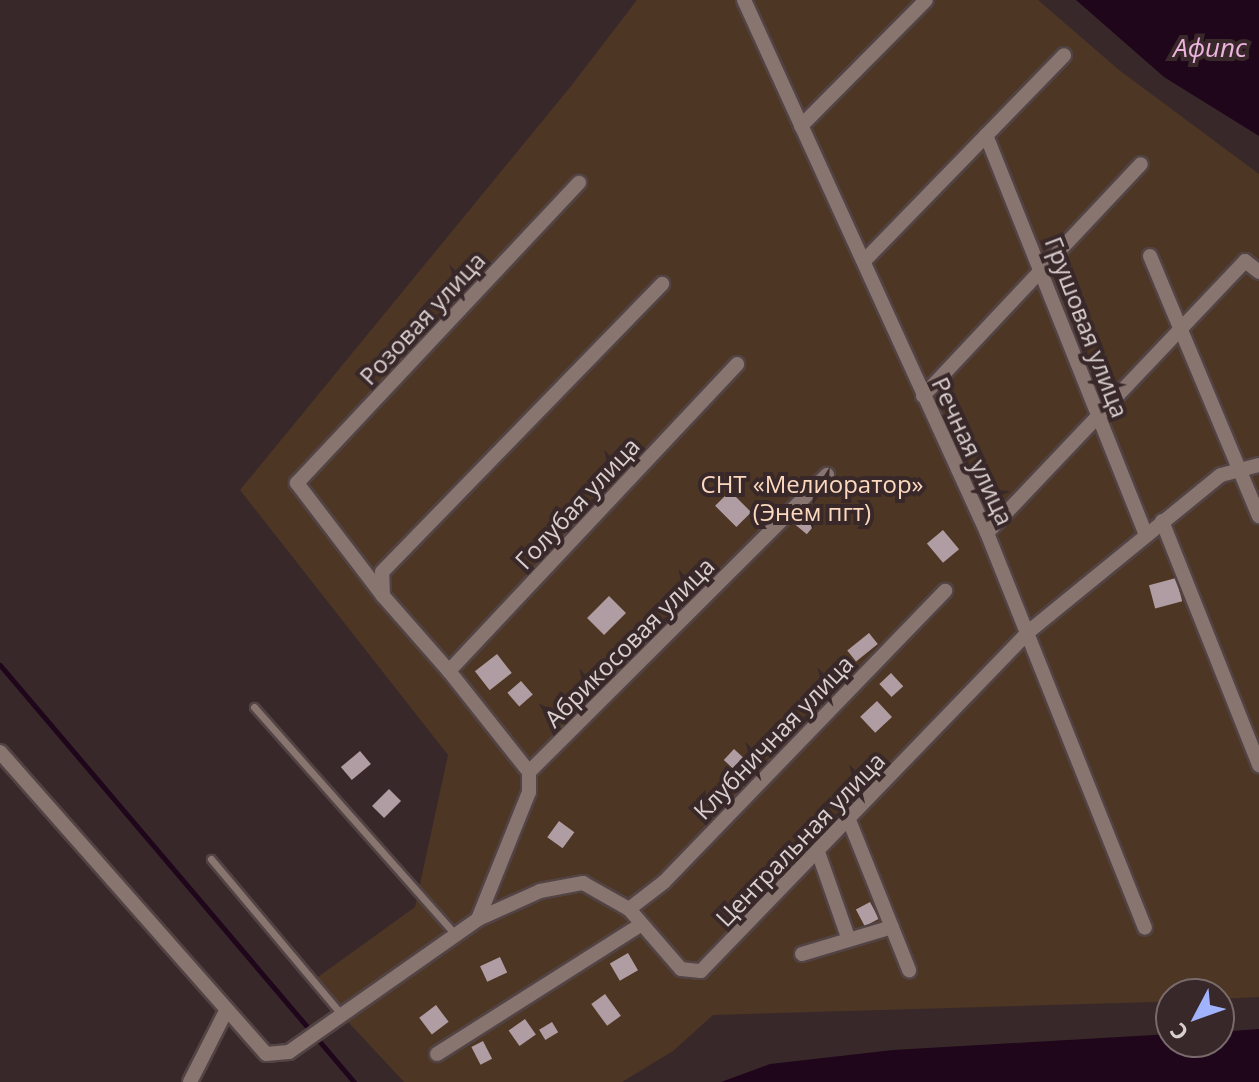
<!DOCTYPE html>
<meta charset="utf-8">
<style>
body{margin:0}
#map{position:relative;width:1259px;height:1082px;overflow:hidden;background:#382829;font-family:"Open Sans",sans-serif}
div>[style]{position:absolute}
.green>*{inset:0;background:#4d3624}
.water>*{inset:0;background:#20061b}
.stream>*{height:5px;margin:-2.5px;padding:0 2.5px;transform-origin:2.5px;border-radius:2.5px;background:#20061b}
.building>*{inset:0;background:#b09da3;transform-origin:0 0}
.roads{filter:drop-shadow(2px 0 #524344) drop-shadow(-2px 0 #524344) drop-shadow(0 2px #524344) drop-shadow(0 -2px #524344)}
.lane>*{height:7px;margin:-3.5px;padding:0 3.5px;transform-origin:3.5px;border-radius:3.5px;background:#89756f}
.street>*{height:14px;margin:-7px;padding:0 7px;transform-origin:7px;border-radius:7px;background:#89756f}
span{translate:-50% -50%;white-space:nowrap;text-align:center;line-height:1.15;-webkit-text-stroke:8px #382829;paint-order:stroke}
.street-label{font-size:24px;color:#dacfcf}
.park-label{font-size:24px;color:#fbd8be}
.water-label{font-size:26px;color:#edb3df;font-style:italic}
.north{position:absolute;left:1155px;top:978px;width:80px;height:80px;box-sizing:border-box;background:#382829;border:2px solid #796b6b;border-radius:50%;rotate:229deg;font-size:22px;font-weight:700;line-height:32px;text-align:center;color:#dacfcf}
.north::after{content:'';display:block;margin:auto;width:28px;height:36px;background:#a1b3fd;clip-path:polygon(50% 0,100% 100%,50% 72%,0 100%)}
</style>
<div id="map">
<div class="green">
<i style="clip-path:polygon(637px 0,1038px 0,1119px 70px,1259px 174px,1259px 997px,1219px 999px,1219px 994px,1171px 994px,1171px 1001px,1155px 1002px,713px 1015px,673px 1051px,622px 1082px,404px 1082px,311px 982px,415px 907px,448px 755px,240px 490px,571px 86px)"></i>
</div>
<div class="water">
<i style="clip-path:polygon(1076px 0,1259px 0,1259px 136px,1164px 77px)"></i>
<i style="clip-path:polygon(1259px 1029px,1259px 1082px,721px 1082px,770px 1064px,893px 1050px,1171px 1034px,1171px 1042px,1219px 1042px,1219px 1032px)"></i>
</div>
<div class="stream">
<i style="left:0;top:665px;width:547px;rotate:49.67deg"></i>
</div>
<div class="building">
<i style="left:730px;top:491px;width:30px;height:21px;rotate:45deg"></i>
<i style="left:808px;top:508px;width:16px;height:21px;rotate:40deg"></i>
<i style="left:943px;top:530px;width:25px;height:21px;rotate:50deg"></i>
<i style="left:1176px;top:578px;width:24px;height:28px;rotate:75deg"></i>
<i style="left:609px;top:596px;width:24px;height:31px;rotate:45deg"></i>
<i style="left:869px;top:633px;width:14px;height:28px;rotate:51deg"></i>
<i style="left:497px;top:654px;width:24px;height:28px;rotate:52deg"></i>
<i style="left:891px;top:673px;width:18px;height:16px;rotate:47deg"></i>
<i style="left:521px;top:681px;width:18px;height:18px;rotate:49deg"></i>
<i style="left:877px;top:701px;width:22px;height:23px;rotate:47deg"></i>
<i style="left:734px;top:749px;width:22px;height:15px;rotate:43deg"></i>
<i style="left:360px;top:751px;width:17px;height:25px;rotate:50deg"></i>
<i style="left:389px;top:789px;width:17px;height:24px;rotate:45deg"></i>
<i style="left:559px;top:821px;width:19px;height:20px;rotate:36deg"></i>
<i style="left:870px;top:902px;width:19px;height:16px;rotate:62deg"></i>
<i style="left:628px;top:953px;width:20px;height:21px;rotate:60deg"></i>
<i style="left:500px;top:957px;width:17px;height:22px;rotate:65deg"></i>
<i style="left:605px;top:994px;width:27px;height:17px;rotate:54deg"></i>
<i style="left:436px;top:1005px;width:21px;height:21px;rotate:53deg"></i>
<i style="left:525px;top:1019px;width:19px;height:20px;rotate:55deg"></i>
<i style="left:552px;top:1022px;width:12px;height:15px;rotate:59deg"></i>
<i style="left:483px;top:1041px;width:20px;height:13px;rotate:63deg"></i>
</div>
<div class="roads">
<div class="lane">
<i style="left:254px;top:707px;width:305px;rotate:48.5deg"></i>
<i style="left:211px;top:859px;width:204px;rotate:50deg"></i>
</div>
<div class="street">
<i style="left:744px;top:0;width:586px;rotate:65.49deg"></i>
<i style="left:987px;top:533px;width:425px;rotate:68.2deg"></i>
<i style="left:801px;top:126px;width:177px;rotate:-45.2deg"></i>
<i style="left:986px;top:135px;width:431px;rotate:68.2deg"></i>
<i style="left:1150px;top:256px;width:282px;rotate:67.3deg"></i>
<i style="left:864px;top:261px;width:287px;rotate:-45.8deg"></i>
<i style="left:923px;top:396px;width:318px;rotate:-46.8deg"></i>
<i style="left:1162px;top:521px;width:263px;rotate:68.3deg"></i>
<i style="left:987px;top:533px;width:375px;rotate:-46.5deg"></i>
<i style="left:1245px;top:261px;width:18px;rotate:38deg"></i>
<i style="left:383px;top:596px;width:24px;rotate:-92deg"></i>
<i style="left:382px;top:572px;width:402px;rotate:-45.8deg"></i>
<i style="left:449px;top:671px;width:421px;rotate:-46.8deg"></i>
<i style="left:0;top:752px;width:402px;rotate:48.6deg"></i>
<i style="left:266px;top:1054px;width:23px;rotate:-5deg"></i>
<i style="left:289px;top:1052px;width:231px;rotate:-35.1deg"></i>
<i style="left:478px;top:919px;width:68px;rotate:-24.3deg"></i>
<i style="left:540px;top:891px;width:44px;rotate:-10.5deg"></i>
<i style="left:583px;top:883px;width:53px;rotate:29.5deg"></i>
<i style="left:629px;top:909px;width:79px;rotate:49.1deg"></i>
<i style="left:681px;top:969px;width:20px;rotate:6deg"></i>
<i style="left:701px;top:971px;width:470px;rotate:-46deg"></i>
<i style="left:1027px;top:633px;width:250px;rotate:-39.2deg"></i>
<i style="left:1221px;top:475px;width:39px;rotate:-15deg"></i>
<i style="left:529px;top:772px;width:421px;rotate:-44.9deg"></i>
<i style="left:849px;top:820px;width:162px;rotate:68.2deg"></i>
<i style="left:818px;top:852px;width:93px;rotate:70.6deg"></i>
<i style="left:629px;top:909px;width:44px;rotate:-37.6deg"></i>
<i style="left:664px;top:882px;width:405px;rotate:-46deg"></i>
<i style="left:478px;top:919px;width:137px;rotate:-68.1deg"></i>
<i style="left:529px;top:792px;width:20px;rotate:-90deg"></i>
<i style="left:529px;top:772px;width:129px;rotate:-128.4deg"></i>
<i style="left:449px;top:671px;width:100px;rotate:-131.3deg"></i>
<i style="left:383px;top:596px;width:142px;rotate:-127.3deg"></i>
<i style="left:297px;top:483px;width:412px;rotate:-46.8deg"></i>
<i style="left:802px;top:954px;width:94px;rotate:-16.7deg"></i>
<i style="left:437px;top:1054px;width:241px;rotate:-32.4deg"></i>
<i style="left:190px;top:1082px;width:80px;rotate:-63.1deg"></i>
</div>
</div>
<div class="street-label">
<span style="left:422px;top:318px;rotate:-47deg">Розовая улица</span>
<span style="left:1087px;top:327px;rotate:69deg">Грушовая улица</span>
<span style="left:973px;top:451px;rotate:65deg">Речная улица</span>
<span style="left:577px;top:503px;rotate:-47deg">Голубая улица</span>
<span style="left:629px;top:642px;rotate:-45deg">Абрикосовая улица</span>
<span style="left:773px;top:737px;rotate:-46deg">Клубничная улица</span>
<span style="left:800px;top:839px;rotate:-46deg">Центральная улица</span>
</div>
<div class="park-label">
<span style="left:812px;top:498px">СНТ «Мелиоратор»<br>(Энем пгт)</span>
</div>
<div class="water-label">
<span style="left:1210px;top:48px">Афипс</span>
</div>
<div class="north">С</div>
</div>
